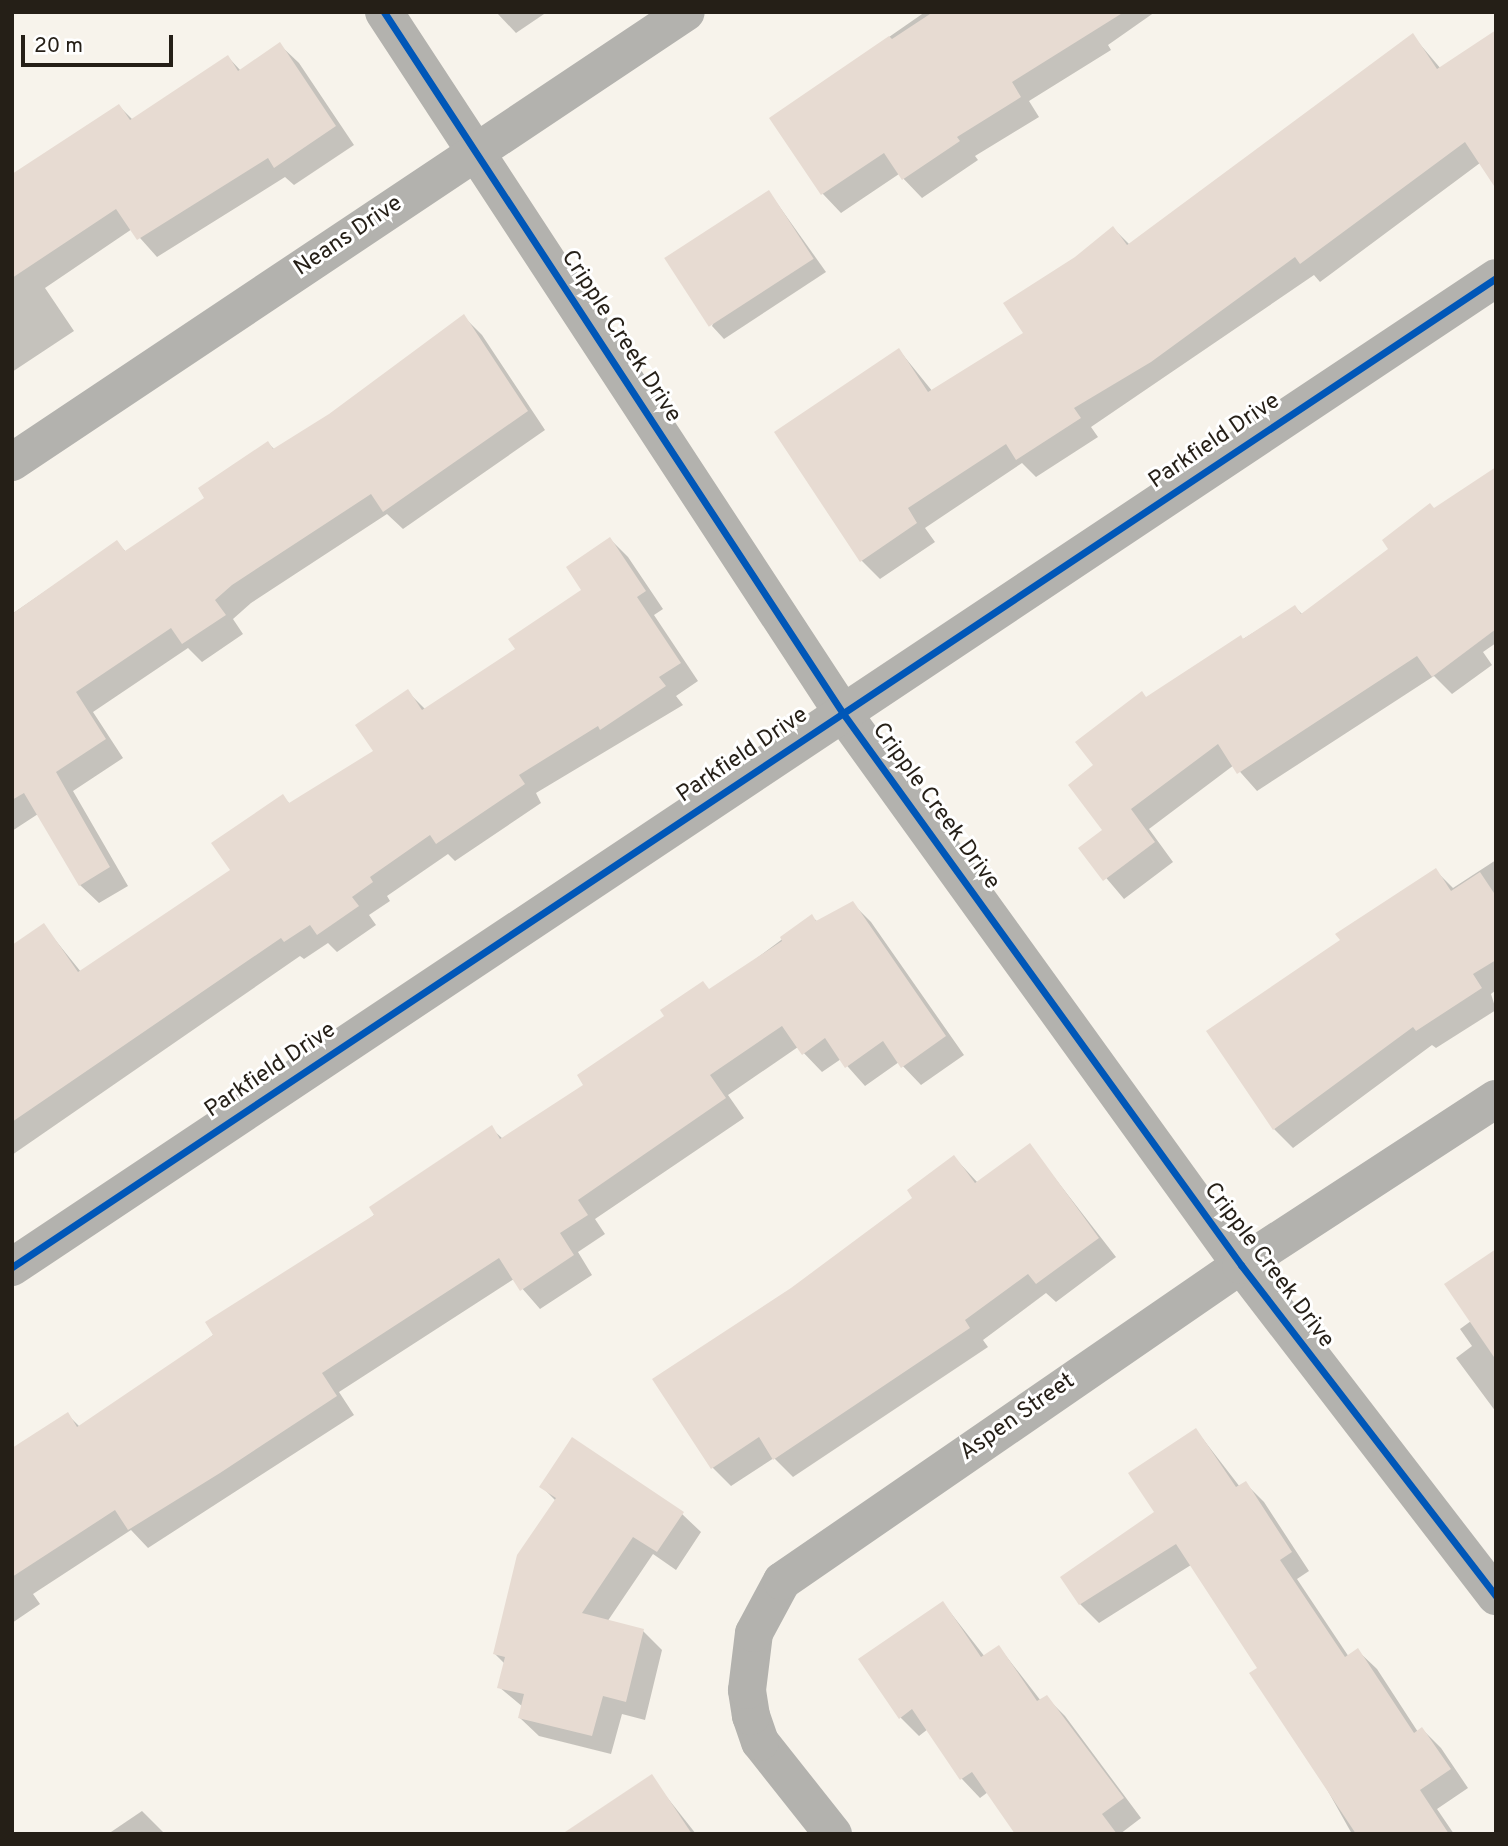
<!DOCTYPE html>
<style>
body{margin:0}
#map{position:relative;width:1508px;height:1846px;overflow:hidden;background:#f7f3eb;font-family:Overpass,sans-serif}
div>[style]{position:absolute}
.shadow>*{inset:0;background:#0003}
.building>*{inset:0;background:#e7dbd2;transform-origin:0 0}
.minor>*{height:38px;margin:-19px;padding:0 19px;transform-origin:19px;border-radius:19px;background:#b3b2ae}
.tertiary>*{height:38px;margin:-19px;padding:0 19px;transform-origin:19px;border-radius:19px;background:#b3b2ae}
.cycleway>*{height:7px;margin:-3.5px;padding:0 3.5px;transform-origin:3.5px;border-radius:3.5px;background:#0057b8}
span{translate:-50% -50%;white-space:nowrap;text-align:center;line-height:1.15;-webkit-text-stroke:6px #fff;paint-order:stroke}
.street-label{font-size:23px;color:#251f17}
.frame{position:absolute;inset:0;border:14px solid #251f17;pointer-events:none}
.scale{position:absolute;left:21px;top:35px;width:152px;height:32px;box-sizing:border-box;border:4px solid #251f17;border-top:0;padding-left:9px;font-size:21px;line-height:24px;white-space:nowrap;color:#251f17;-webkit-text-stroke:5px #fff;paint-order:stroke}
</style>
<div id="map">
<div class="shadow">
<i style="clip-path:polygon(496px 12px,547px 12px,516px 33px)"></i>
<i style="clip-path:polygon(925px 12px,1155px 12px,1108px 45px,1111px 50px,1029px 101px,1039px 117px,975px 156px,978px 160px,922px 198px,899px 174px,841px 213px,823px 194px,771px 119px)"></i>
<i style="clip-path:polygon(1413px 36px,1441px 69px,1484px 160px,1320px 282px,1314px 275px,1091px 427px,1098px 437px,1036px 477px,1022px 463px,925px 528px,935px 542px,880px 579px,861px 560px,899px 350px,933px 392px,1025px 333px,1076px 258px,1113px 228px,1130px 245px)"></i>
<i style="clip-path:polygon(280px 45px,299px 63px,354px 145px,294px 185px,285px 177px,157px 257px,132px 229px,45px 288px,74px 331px,12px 372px,12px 218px,119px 106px,133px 120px,228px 57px,241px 71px)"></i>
<i style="clip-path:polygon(769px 192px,826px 272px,724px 339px,712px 326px)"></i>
<i style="clip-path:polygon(464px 317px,482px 335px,545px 430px,403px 529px,387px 514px,251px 603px,233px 619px,243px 634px,202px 662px,188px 648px,93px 712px,123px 758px,73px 791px,128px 886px,99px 903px,80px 885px,38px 814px,12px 831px,12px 614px,117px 542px,126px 552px,206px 498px,268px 443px,275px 450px,330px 415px)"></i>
<i style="clip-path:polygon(1496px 469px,1496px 643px,1483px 652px,1492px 665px,1452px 694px,1434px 676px,1257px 791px,1234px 765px,1149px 829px,1173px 862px,1124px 899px,1081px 848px,1104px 830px,1095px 766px,1147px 698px,1295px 607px,1303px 615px,1391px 549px,1434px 510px)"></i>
<i style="clip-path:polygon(610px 539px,628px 557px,663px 609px,654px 615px,698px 681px,676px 696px,683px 705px,536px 793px,541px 803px,455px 861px,448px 854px,387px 896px,390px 901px,369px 915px,376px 925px,337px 952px,328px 943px,304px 959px,300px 956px,12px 1155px,12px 948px,44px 926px,81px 972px,232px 870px,282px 796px,291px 805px,375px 752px,408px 692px,426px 710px,518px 649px,584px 590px)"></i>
<i style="clip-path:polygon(1496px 860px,1496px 990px,1491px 994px,1496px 1010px,1436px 1048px,1432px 1045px,1293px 1148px,1274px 1129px,1342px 941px,1436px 871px,1453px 888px)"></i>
<i style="clip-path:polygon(852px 903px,871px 922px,964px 1055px,921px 1085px,899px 1062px,865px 1086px,841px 1059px,822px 1072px,798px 1047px,728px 1095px,744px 1118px,595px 1219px,605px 1234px,578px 1252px,592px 1275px,540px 1309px,514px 1279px,339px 1392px,354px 1415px,148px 1548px,131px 1530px,33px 1594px,40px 1604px,12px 1623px,12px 1450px,67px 1414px,80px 1427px,158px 1376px,491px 1128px,503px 1139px,586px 1085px,812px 917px,818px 922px)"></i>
<i style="clip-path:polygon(1030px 1146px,1116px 1257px,1056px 1302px,1046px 1293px,983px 1340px,988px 1347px,793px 1477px,774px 1458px,731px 1486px,712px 1467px,792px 1290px,915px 1199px,954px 1157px,978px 1183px)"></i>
<i style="clip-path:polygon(1496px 1251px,1496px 1412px,1456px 1358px,1472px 1346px,1460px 1329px,1471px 1321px)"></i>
<i style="clip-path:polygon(1196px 1430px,1240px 1487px,1245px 1483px,1264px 1502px,1309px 1571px,1297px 1579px,1349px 1657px,1358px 1651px,1377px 1669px,1418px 1732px,1422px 1729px,1441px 1748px,1468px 1788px,1437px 1809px,1454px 1834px,1352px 1834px,1259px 1668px,1191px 1565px,1099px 1623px,1080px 1604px,1157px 1512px)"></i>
<i style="clip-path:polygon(541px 1486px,682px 1514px,701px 1532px,676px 1570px,653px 1554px,607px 1622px,643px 1631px,662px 1650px,645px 1720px,622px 1714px,611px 1754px,539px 1736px,520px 1718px,523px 1707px,499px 1687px,505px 1664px,495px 1654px,556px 1501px)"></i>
<i style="clip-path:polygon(943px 1603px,985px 1657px,999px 1647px,1041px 1701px,1047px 1698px,1065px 1716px,1141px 1818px,1120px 1834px,1017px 1834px,988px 1792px,980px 1798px,962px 1779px,928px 1729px,919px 1736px,900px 1717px)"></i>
<i style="clip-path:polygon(651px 1777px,696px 1834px,565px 1834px)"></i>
<i style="clip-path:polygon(142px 1811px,165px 1834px,108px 1834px)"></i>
</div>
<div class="building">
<i style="clip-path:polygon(933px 12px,1124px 12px,1012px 82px,1021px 97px,957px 137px,960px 141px,902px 180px,884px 153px,821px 195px,769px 118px,889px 36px,892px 39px)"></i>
<i style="clip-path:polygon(1496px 30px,1496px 189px,1465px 142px,1300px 264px,1295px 257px,1151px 362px,1074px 408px,1081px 418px,1016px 460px,1006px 444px,908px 508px,917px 523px,860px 562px,774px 432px,899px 348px,928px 392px,1023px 333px,1003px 303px,1075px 257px,1113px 226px,1127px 245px,1413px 33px,1437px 69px)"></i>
<i style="clip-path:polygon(280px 42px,336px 126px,274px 168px,268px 158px,137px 240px,116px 209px,12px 278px,12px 174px,119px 104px,130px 120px,228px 55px,238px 71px)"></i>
<i style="left:769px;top:190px;width:82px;height:125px;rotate:57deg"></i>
<i style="clip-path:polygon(464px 314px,528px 411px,383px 512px,371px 494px,232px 585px,215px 600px,226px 615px,182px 644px,171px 628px,76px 692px,106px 739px,56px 772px,110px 867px,79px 886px,24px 793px,12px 800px,12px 614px,117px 540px,125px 551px,204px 498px,198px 488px,268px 441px,273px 449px,329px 414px)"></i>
<i style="clip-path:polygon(1496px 467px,1496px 629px,1432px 677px,1417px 656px,1237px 774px,1218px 744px,1131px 809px,1155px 842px,1103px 881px,1078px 848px,1102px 830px,1068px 785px,1093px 765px,1075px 742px,1142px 691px,1146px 697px,1241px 635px,1243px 639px,1295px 605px,1301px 614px,1388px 549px,1382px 540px,1430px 503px,1434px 508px)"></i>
<i style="clip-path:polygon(610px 537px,646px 591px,637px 597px,681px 663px,659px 677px,666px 686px,600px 730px,598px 726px,519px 775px,525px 784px,436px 844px,430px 835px,370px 877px,373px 882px,352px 897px,359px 906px,317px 935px,310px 925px,284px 942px,281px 938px,12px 1122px,12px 945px,44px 923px,78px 972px,230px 870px,211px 843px,283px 794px,289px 803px,373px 751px,355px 725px,408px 689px,422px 710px,515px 649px,508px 639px,581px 590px,566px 567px)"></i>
<i style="clip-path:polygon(1436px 868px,1451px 891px,1480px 872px,1496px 896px,1496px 960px,1473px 974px,1482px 988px,1416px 1031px,1413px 1027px,1273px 1130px,1206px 1031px,1340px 940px,1335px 934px)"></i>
<i style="clip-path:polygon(853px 901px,946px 1036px,901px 1068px,883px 1041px,845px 1068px,825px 1038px,802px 1055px,782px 1026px,710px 1075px,726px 1098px,578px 1200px,588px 1215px,560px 1233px,574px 1255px,520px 1291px,499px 1258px,322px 1373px,337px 1396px,220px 1473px,128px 1530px,115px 1510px,12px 1577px,12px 1448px,68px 1412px,77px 1427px,213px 1335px,205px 1322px,374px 1215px,369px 1207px,492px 1125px,500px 1139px,583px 1085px,577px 1075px,664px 1016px,660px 1010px,703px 981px,709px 989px,782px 941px,780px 937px,812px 914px,816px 921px)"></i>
<i style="clip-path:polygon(1030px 1143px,1099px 1238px,1036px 1284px,1028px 1274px,965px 1320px,970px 1328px,773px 1460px,759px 1437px,711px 1469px,652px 1379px,791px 1288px,912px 1198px,907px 1190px,954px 1155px,975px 1183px)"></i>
<i style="clip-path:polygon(1496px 1249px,1496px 1360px,1444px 1284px)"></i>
<i style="clip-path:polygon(1196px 1428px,1236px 1487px,1246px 1481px,1292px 1552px,1280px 1560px,1345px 1657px,1358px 1648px,1414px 1733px,1422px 1727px,1451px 1769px,1420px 1790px,1449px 1834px,1356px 1834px,1249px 1673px,1257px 1668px,1176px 1544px,1079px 1605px,1060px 1577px,1154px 1512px,1128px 1473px)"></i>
<i style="clip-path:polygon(572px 1437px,684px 1512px,657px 1552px,633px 1537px,582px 1613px,644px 1629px,626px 1702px,603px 1696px,592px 1736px,518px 1718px,524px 1694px,497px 1688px,505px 1657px,493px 1654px,517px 1555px,556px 1498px,539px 1487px)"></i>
<i style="clip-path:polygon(943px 1601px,981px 1657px,999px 1645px,1037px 1701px,1047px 1695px,1124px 1798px,1102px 1814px,1117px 1834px,1015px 1834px,972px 1772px,960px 1780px,912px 1709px,899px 1719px,858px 1659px)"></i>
<i style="clip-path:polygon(652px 1774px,692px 1834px,562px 1834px)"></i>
</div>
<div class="minor">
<i style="left:384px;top:12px;width:837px;rotate:56.8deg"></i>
<i style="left:842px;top:712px;width:682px;rotate:54.19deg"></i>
<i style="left:1241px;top:1265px;width:418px;rotate:52.4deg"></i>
<i style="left:12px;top:462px;width:810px;rotate:-33.73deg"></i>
<i style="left:833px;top:1834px;width:117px;rotate:-128.4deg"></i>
<i style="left:760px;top:1742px;width:28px;rotate:-109deg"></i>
<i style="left:751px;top:1716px;width:26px;rotate:-99deg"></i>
<i style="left:747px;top:1690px;width:57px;rotate:-83deg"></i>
<i style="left:754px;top:1633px;width:59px;rotate:-61.7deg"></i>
<i style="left:782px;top:1581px;width:557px;rotate:-34.55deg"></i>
<i style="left:1241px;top:1265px;width:304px;rotate:-33.1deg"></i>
</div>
<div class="tertiary">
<i style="left:12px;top:1267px;width:1783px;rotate:-33.68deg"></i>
</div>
<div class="cycleway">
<i style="left:384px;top:12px;width:837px;rotate:56.8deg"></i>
<i style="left:842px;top:712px;width:682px;rotate:54.19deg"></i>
<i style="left:1241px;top:1265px;width:418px;rotate:52.4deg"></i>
<i style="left:12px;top:1267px;width:1783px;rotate:-33.68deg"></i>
</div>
<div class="street-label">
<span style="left:349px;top:237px;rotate:-34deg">Neans Drive</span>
<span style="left:620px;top:337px;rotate:57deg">Cripple Creek Drive</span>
<span style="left:1215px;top:442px;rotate:-34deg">Parkfield Drive</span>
<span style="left:743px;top:756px;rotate:-34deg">Parkfield Drive</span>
<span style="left:935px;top:807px;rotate:54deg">Cripple Creek Drive</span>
<span style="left:271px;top:1071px;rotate:-34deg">Parkfield Drive</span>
<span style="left:1268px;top:1266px;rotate:53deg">Cripple Creek Drive</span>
<span style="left:1018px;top:1418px;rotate:-35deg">Aspen Street</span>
</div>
<div class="frame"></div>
<div class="scale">20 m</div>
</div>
